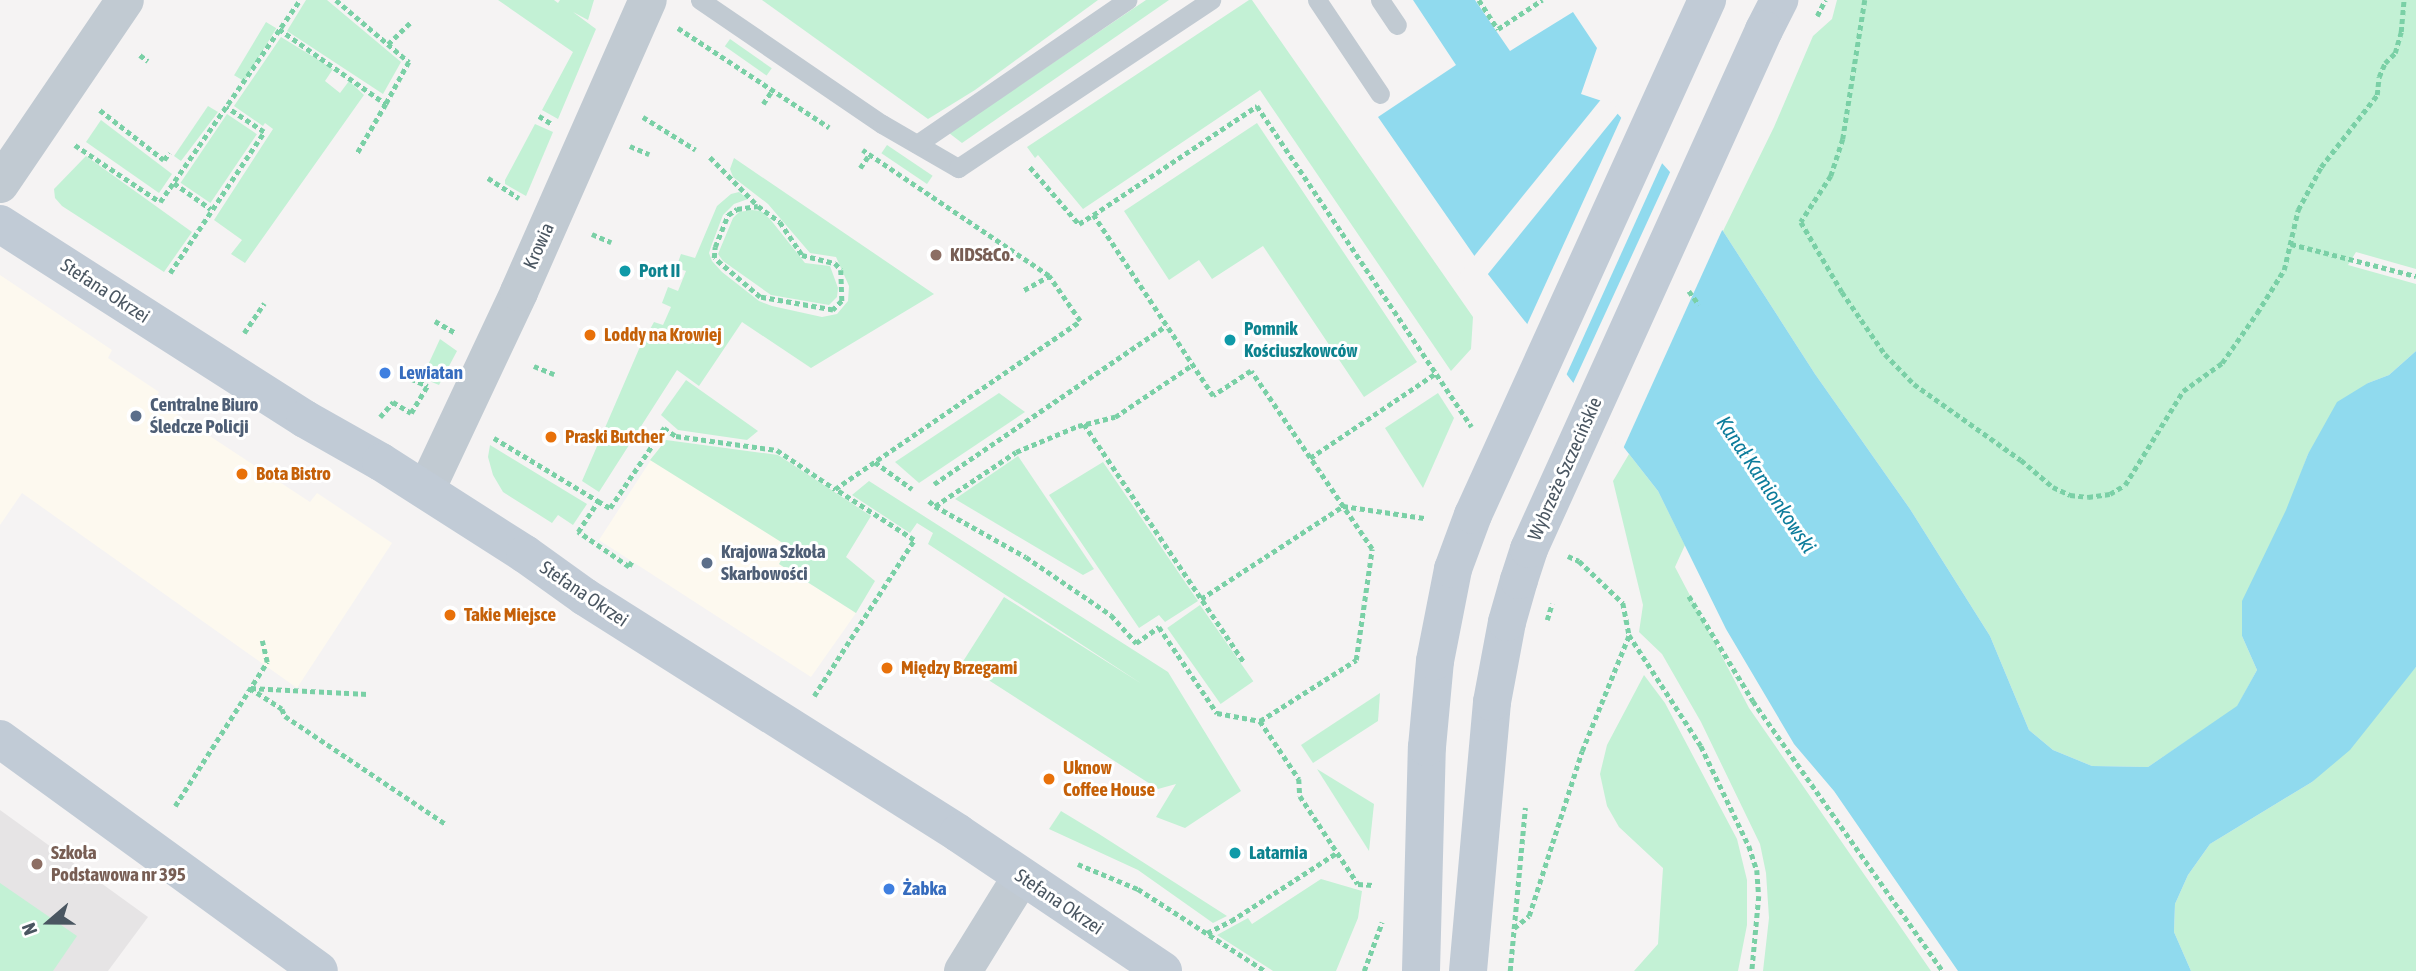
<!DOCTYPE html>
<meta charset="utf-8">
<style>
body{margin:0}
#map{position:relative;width:2416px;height:971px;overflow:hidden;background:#f5f3f3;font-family:"Asap Condensed",sans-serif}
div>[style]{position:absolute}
.commercial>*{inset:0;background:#fdf9ef}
.education>*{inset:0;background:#e6e4e5}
.green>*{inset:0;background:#c3f1d5;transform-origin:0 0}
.water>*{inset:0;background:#90daee}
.pier>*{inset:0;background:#f5f3f3;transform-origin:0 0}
.path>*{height:4.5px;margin-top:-2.25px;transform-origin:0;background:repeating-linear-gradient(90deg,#7ad0a6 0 5px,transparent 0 8.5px)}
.lane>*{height:19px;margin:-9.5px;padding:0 9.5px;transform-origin:9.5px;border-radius:9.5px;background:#c1cad2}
.street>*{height:38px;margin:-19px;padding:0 19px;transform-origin:19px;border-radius:19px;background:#c1cad2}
.secondary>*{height:38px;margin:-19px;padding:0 19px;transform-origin:19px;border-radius:19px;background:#c1cbd6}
.path-bridge>*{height:4.5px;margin-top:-2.25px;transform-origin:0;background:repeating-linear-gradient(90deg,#7ad0a6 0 5px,transparent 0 8.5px)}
.secondary-bridge>*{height:38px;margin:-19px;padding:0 19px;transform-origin:19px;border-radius:19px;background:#c1cbd6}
.dots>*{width:19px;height:19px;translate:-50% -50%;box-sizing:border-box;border:4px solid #fff;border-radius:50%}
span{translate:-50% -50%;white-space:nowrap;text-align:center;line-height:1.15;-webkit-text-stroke:6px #fff;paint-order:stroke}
.street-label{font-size:19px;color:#4a5661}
.education-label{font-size:19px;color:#785e54;font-weight:700}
.left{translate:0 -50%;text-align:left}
.culture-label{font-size:19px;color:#0d838f;font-weight:700}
.food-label{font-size:19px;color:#c56008;font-weight:700}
.shop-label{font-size:19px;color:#366cbe;font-weight:700}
.service-label{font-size:19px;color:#4e5e75;font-weight:700}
.water-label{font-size:21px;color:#0c7c9b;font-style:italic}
.north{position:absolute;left:14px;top:887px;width:70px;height:70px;-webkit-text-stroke:5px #fff;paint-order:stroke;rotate:250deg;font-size:19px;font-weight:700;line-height:28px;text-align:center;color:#4a5661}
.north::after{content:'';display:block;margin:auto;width:24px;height:32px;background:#4a5661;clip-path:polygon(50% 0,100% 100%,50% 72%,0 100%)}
</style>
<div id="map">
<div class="commercial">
<i style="clip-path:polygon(0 275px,112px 350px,108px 358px,159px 392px,155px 400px,310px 502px,317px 493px,392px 543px,297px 688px,22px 493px,0 525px)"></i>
<i style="clip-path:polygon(658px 449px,795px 536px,779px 564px,856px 613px,811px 677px,599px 540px)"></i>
</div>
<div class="education">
<i style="clip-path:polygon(0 810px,148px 917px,108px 971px,0 971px)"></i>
</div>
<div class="green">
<i style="clip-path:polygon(306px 0,327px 0,401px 62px,383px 94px,287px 31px)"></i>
<i style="clip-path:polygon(498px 0,554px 0,558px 3px,560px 0,594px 0,588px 20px,573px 12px,596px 29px,558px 119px,542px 110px,573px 52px)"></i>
<i style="clip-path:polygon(762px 0,1098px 0,975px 90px,928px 119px)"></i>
<i style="clip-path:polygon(1146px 0,1169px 0,962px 143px,949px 133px)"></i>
<i style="clip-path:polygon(1249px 0,1252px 0,1473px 317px,1471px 349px,1451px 371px,1260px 90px,1083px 209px,1038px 155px,1035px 158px,1027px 147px)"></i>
<i style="clip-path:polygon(1837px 0,2416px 0,2416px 269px,2356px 252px,2348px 265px,2416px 284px,2416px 351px,2389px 375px,2368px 383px,2308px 454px,2242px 636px,2257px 670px,2237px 707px,2148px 767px,2092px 766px,2053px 750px,2029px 730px,1990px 636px,1910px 509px,1815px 374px,1723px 231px,1774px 127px,1813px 36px,1832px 19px)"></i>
<i style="left:266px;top:22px;width:12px;height:62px;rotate:31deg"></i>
<i style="clip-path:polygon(281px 37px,333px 69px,325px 81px,340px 93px,349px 81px,364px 95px,245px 263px,231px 254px,242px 240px,214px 220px,273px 129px,265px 123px,263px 126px,234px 106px)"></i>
<i style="left:730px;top:39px;width:51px;height:9px;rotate:35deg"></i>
<i style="clip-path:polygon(208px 106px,218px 112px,181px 161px,174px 156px)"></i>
<i style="left:227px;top:114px;width:36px;height:83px;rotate:34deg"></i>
<i style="clip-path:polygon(101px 120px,172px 174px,159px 193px,86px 142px)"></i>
<i style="clip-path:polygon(1257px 123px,1417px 362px,1364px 397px,1263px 246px,1212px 279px,1199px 260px,1169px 280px,1124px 211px)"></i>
<i style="clip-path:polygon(535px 124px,553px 132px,526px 196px,505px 184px,505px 180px)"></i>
<i style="left:887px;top:145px;width:55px;height:10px;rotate:34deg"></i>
<i style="clip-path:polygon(86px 156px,192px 232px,164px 272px,62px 206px,55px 198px,54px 189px)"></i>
<i style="clip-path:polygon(734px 158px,934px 294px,811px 368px,742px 322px,699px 386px,677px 370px,599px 492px,582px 481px,639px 349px,654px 322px,663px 325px,671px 307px,662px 303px,668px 287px,678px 291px,686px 271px,676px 268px,681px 254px,695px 258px,717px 206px,731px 194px,739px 192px,748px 199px,734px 204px,723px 215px,712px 244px,709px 253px,712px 261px,722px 272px,759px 301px,772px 306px,822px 317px,837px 314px,848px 301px,849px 286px,836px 257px,810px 253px,768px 204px,733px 177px,730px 169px)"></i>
<i style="clip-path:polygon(752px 210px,761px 211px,770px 219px,805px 263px,830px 266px,838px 288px,837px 297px,829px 305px,771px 295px,723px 261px,718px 254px,733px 218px,739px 212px)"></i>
<i style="clip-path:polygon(440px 339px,457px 351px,439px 385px,422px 378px)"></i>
<i style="clip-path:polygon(686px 380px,758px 431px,747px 440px,678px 430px,661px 415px)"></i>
<i style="clip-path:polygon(999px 393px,1025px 412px,919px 483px,895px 462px)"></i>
<i style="clip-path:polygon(1438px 393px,1454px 418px,1423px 488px,1385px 428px)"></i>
<i style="clip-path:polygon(666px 440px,778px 455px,871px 516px,846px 557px,875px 581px,856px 613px,779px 564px,789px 547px,650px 460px)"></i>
<i style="clip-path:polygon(490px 445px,587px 504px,573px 525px,558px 515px,552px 523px,503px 492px,493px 475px,488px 457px)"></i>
<i style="clip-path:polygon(1629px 454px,1658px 491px,1685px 545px,1675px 567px,1749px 708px,1931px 971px,1763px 971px,1769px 918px,1766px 873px,1760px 844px,1701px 722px,1662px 654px,1639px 632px,1643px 605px,1613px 481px)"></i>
<i style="clip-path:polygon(1018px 456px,1094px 569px,1083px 575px,955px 499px)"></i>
<i style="clip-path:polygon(1103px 462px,1198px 601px,1165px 622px,1159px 615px,1139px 628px,1049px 495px)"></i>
<i style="clip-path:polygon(869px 481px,1168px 672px,1241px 791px,1185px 828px,1156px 817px,1176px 784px,1158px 789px,962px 663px,1004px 597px,1142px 684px,928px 544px,933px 533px,917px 523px,910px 533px,852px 495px)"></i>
<i style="left:1200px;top:605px;width:93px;height:40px;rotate:55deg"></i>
<i style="clip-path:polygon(2416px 667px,2416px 971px,2191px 971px,2174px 932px,2175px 904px,2188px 875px,2210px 844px,2312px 782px)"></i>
<i style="clip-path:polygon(1644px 675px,1665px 703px,1737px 839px,1747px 880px,1747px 925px,1738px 971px,1634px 971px,1658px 944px,1663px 868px,1619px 827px,1607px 806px,1600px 774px,1607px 745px)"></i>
<i style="clip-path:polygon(1380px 693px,1378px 721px,1313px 763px,1301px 745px)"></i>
<i style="clip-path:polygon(1317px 769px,1374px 804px,1369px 851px)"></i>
<i style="clip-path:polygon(1061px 811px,1099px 834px,1227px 916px,1213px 923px,1138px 870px,1049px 829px)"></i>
<i style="clip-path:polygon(1321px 879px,1362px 891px,1358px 918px,1336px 971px,1273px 971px,1217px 935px,1248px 918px,1252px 924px)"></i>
<i style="clip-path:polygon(0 883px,77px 936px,53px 971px,0 971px)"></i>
</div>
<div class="water">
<i style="clip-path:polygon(1413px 0,1475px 0,1510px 51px,1573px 12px,1597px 48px,1581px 94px,1608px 103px,1723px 231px,1815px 374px,1910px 509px,1990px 636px,2029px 730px,2053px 750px,2092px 766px,2148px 767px,2237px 706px,2257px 670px,2242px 636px,2242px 601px,2286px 510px,2308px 454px,2337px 402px,2368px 383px,2389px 375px,2416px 351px,2416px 667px,2350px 750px,2312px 782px,2210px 844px,2188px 875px,2175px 904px,2174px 932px,2191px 971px,1958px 971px,1834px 791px,1794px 744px,1726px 629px,1658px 491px,1480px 264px,1378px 117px,1456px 65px)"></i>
</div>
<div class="pier">
<i style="left:1603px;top:97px;width:22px;height:230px;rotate:39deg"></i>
<i style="clip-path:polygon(1623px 114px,1664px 159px,1564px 380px,1525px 329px)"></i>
<i style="clip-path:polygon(1672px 168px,1724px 226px,1622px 451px,1571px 388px)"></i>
</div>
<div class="path">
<i style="left:336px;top:0;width:96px;rotate:40.3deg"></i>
<i style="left:409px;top:62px;width:48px;rotate:118.7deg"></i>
<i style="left:1479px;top:0;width:35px;rotate:57deg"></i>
<i style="left:1498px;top:29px;width:53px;rotate:-33.4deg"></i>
<i style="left:1865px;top:0;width:141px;rotate:99deg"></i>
<i style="left:1843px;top:139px;width:39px;rotate:108deg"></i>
<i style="left:1831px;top:176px;width:55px;rotate:123.1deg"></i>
<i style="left:1801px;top:222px;width:81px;rotate:59.6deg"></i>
<i style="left:1842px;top:292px;width:75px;rotate:55.3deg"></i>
<i style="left:1885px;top:354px;width:42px;rotate:46deg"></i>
<i style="left:1914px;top:384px;width:131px;rotate:35.4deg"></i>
<i style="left:2021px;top:460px;width:42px;rotate:40.2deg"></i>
<i style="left:2053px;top:487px;width:19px;rotate:25deg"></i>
<i style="left:2070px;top:495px;width:18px;rotate:6deg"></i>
<i style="left:2088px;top:497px;width:22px;rotate:-8deg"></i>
<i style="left:2110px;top:494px;width:17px;rotate:-31deg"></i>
<i style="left:2125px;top:485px;width:110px;rotate:-58.3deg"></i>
<i style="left:2183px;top:391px;width:48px;rotate:-35.7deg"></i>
<i style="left:2222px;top:363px;width:61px;rotate:-55deg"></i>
<i style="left:2257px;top:313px;width:51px;rotate:-57.9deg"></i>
<i style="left:2284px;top:270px;width:62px;rotate:-76.9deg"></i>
<i style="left:2298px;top:210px;width:49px;rotate:-61.9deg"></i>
<i style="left:2321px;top:167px;width:91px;rotate:-52.1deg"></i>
<i style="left:2377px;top:95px;width:18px;rotate:-84deg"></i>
<i style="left:2379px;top:77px;width:15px;rotate:-67deg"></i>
<i style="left:2385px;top:63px;width:14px;rotate:-45deg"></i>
<i style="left:2395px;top:53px;width:22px;rotate:-74deg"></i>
<i style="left:2401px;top:32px;width:32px;rotate:-85deg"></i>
<i style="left:1817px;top:16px;width:18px;rotate:-63deg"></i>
<i style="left:678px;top:28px;width:181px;rotate:33.3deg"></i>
<i style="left:279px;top:29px;width:131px;rotate:35deg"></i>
<i style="left:386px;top:104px;width:58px;rotate:120.1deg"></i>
<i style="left:388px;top:44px;width:32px;rotate:-44deg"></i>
<i style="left:140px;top:55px;width:10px;rotate:37deg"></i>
<i style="left:763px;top:104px;width:18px;rotate:-56deg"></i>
<i style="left:100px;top:110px;width:81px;rotate:38deg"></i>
<i style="left:164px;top:160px;width:9px;rotate:-54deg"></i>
<i style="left:539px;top:116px;width:15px;rotate:32deg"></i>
<i style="left:643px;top:117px;width:62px;rotate:31.9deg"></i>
<i style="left:75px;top:145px;width:102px;rotate:33.8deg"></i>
<i style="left:160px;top:202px;width:246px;rotate:-55.3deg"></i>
<i style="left:630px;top:146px;width:21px;rotate:23deg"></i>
<i style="left:710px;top:157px;width:67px;rotate:45.6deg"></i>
<i style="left:1030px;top:167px;width:75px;rotate:49.3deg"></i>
<i style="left:1079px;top:224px;width:17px;rotate:-33deg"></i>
<i style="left:860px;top:168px;width:16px;rotate:-55deg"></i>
<i style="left:488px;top:178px;width:37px;rotate:33deg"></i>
<i style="left:174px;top:183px;width:45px;rotate:35.1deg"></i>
<i style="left:758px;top:206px;width:27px;rotate:36deg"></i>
<i style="left:780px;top:222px;width:40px;rotate:56deg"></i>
<i style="left:802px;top:255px;width:34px;rotate:14deg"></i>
<i style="left:835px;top:263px;width:9px;rotate:49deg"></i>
<i style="left:841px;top:270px;width:31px;rotate:88deg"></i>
<i style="left:842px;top:301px;width:13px;rotate:135deg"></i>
<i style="left:833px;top:310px;width:74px;rotate:-169.9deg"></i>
<i style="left:760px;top:297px;width:60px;rotate:-139.7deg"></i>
<i style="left:714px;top:258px;width:11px;rotate:-85deg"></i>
<i style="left:715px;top:247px;width:35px;rotate:-68deg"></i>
<i style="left:728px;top:215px;width:11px;rotate:-34deg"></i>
<i style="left:737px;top:209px;width:21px;rotate:-8deg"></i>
<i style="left:592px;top:234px;width:21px;rotate:23deg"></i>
<i style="left:2291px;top:244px;width:129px;rotate:14.4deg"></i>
<i style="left:170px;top:273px;width:169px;rotate:-56.3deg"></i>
<i style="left:264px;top:132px;width:45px;rotate:-146.7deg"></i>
<i style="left:1024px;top:290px;width:29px;rotate:-29deg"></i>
<i style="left:1689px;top:291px;width:17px;rotate:54deg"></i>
<i style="left:435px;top:321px;width:24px;rotate:30deg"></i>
<i style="left:244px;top:333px;width:36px;rotate:-56deg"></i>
<i style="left:534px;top:366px;width:22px;rotate:22deg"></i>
<i style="left:403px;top:375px;width:27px;rotate:24deg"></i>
<i style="left:380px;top:417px;width:20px;rotate:-49deg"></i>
<i style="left:393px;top:402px;width:21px;rotate:31deg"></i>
<i style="left:411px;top:413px;width:31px;rotate:-59deg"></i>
<i style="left:1084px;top:424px;width:287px;rotate:56.1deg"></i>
<i style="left:494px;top:438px;width:122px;rotate:31.2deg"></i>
<i style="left:1310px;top:458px;width:152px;rotate:-34deg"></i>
<i style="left:875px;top:462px;width:46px;rotate:36.1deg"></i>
<i style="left:934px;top:484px;width:281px;rotate:-34.3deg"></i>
<i style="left:929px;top:501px;width:8px;rotate:40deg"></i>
<i style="left:935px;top:506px;width:97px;rotate:-33.7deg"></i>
<i style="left:1016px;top:452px;width:67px;rotate:-22.8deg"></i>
<i style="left:1078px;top:426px;width:38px;rotate:-14deg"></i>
<i style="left:1115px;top:417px;width:93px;rotate:-34deg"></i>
<i style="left:935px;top:506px;width:104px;rotate:29.3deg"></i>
<i style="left:1026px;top:557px;width:103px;rotate:34.3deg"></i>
<i style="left:1111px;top:615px;width:38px;rotate:48deg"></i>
<i style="left:1136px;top:643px;width:28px;rotate:-35deg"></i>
<i style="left:1159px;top:627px;width:104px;rotate:56deg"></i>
<i style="left:1217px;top:713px;width:44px;rotate:10.5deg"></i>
<i style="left:1260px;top:721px;width:70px;rotate:56.1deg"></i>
<i style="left:1299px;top:779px;width:17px;rotate:87deg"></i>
<i style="left:1300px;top:796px;width:105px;rotate:56.6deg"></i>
<i style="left:1358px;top:884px;width:15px;rotate:4deg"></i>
<i style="left:1568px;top:556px;width:12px;rotate:24deg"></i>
<i style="left:1579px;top:561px;width:61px;rotate:43.7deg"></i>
<i style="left:1623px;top:603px;width:33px;rotate:79deg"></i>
<i style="left:1629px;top:635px;width:132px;rotate:57deg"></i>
<i style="left:1701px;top:746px;width:111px;rotate:64.4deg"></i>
<i style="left:1749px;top:846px;width:25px;rotate:72deg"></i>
<i style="left:1757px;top:870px;width:26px;rotate:86deg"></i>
<i style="left:1759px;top:896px;width:75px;rotate:95.3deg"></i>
<i style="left:632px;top:562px;width:6px;rotate:121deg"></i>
<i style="left:629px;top:567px;width:62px;rotate:-145.5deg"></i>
<i style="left:578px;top:532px;width:37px;rotate:-57deg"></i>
<i style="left:598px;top:501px;width:14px;rotate:30deg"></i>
<i style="left:610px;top:508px;width:97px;rotate:-56deg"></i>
<i style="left:664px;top:428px;width:14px;rotate:34deg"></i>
<i style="left:676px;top:436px;width:102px;rotate:7.9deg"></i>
<i style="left:777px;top:450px;width:70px;rotate:33.9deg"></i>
<i style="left:835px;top:489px;width:297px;rotate:-34.4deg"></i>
<i style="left:1080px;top:321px;width:55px;rotate:-124.6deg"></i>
<i style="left:1049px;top:276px;width:225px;rotate:-146deg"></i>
<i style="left:1689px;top:596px;width:123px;rotate:58.6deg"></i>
<i style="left:1753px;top:701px;width:330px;rotate:54.9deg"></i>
<i style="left:1201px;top:599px;width:170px;rotate:-33.2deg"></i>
<i style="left:1343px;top:506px;width:82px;rotate:8.4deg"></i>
<i style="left:250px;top:688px;width:38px;rotate:33deg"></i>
<i style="left:282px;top:709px;width:8px;rotate:67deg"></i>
<i style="left:285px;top:716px;width:195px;rotate:33.9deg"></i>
<i style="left:251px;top:688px;width:117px;rotate:2.9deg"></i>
<i style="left:814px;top:696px;width:185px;rotate:-57.3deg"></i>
<i style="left:914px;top:540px;width:94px;rotate:-147.2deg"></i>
<i style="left:1260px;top:721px;width:114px;rotate:-32.4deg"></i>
<i style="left:1356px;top:660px;width:112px;rotate:-81.8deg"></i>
<i style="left:1372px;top:549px;width:215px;rotate:-124.2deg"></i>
<i style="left:1251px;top:371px;width:45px;rotate:146.7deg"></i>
<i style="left:1213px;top:396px;width:217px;rotate:-123.5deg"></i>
<i style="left:1093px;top:215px;width:197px;rotate:-33.6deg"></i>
<i style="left:1257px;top:106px;width:386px;rotate:56.2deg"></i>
<i style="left:175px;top:806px;width:171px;rotate:-57.4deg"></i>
<i style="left:267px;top:662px;width:22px;rotate:-103deg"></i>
<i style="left:1078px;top:864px;width:65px;rotate:22.6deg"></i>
<i style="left:1138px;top:889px;width:151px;rotate:32.8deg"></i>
<i style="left:1514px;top:928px;width:19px;rotate:-39deg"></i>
<i style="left:1529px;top:916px;width:173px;rotate:-72.2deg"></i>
<i style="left:1582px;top:751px;width:125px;rotate:-67.9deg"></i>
<i style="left:1207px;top:933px;width:27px;rotate:-27deg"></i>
<i style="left:1231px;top:921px;width:127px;rotate:-32.8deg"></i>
<i style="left:1364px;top:971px;width:52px;rotate:-69.8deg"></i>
<i style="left:1510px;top:971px;width:164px;rotate:-84.7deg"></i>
</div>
<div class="lane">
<i style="left:700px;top:0;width:220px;rotate:34.3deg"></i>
<i style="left:882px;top:124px;width:88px;rotate:30.1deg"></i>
<i style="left:958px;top:168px;width:304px;rotate:-33.6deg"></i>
<i style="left:1317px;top:0;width:113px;rotate:56.2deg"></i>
<i style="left:1380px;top:0;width:30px;rotate:56deg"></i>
<i style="left:917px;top:144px;width:255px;rotate:-34.4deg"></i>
</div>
<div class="street">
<i style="left:0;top:184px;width:222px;rotate:-55.8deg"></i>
<i style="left:426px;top:490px;width:219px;rotate:-64.8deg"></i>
<i style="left:519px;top:292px;width:319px;rotate:-66.2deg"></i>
<i style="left:963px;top:971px;width:110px;rotate:-58.3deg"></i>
</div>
<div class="secondary">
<i style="left:1764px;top:30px;width:34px;rotate:-63deg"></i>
<i style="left:0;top:224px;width:362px;rotate:32.6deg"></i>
<i style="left:305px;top:419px;width:87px;rotate:29.5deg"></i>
<i style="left:381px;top:462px;width:171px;rotate:32.6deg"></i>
<i style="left:525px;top:554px;width:74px;rotate:35.6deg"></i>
<i style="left:585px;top:597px;width:441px;rotate:32.3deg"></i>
<i style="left:958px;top:833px;width:247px;rotate:33.9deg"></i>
<i style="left:0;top:739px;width:394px;rotate:36deg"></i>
<i style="left:1421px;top:971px;width:224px;rotate:-88.5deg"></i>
<i style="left:1427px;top:747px;width:86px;rotate:-84.7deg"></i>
<i style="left:1435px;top:661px;width:94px;rotate:-78.9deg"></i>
<i style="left:1453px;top:569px;width:58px;rotate:-69.7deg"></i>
<i style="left:1468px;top:971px;width:270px;rotate:-84.9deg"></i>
<i style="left:1492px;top:702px;width:81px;rotate:-79.4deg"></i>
<i style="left:1507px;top:622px;width:44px;rotate:-74.1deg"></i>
</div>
<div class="path-bridge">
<i style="left:1547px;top:620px;width:17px;rotate:-73deg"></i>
</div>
<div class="secondary-bridge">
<i style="left:1473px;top:515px;width:566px;rotate:-65.56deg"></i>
<i style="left:1519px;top:580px;width:33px;rotate:-72deg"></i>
<i style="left:1529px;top:549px;width:570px;rotate:-65.64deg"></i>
</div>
<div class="dots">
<i style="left:936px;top:255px;background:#8d6e63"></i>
<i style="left:625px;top:271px;background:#0f9aa8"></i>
<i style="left:590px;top:335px;background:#e8710a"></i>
<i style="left:1230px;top:340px;background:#0f9aa8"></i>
<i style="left:385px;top:373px;background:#3f7fe0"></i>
<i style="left:136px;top:416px;background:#5c6f8a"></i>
<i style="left:551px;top:437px;background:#e8710a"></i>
<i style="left:242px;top:474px;background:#e8710a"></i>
<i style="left:707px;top:563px;background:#5c6f8a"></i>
<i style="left:450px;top:615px;background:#e8710a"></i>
<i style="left:887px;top:668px;background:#e8710a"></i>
<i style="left:1049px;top:779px;background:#e8710a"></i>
<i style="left:1235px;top:853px;background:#0f9aa8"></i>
<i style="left:37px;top:864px;background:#8d6e63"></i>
<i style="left:889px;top:889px;background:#3f7fe0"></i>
</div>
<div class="street-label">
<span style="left:539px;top:246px;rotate:-66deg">Krowia</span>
<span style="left:105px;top:291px;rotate:33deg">Stefana Okrzei</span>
<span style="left:1565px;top:469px;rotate:-66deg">Wybrzeże Szczecińskie</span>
<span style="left:584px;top:594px;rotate:34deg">Stefana Okrzei</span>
<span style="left:1059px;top:902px;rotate:34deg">Stefana Okrzei</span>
</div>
<div class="education-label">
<span class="left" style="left:950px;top:255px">KIDS&amp;Co.</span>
<span class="left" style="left:51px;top:864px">Szkoła<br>Podstawowa nr 395</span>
</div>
<div class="culture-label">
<span class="left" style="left:639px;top:271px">Port II</span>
<span class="left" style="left:1244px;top:340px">Pomnik<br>Kościuszkowców</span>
<span class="left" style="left:1249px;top:853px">Latarnia</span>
</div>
<div class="food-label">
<span class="left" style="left:604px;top:335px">Loddy na Krowiej</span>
<span class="left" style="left:565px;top:437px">Praski Butcher</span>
<span class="left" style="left:256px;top:474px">Bota Bistro</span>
<span class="left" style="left:464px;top:615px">Takie Miejsce</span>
<span class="left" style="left:901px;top:668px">Między Brzegami</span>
<span class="left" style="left:1063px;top:779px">Uknow<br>Coffee House</span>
</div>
<div class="shop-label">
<span class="left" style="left:399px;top:373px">Lewiatan</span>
<span class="left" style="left:903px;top:889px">Żabka</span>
</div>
<div class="service-label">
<span class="left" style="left:150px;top:416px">Centralne Biuro<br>Śledcze Policji</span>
<span class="left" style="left:721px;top:563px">Krajowa Szkoła<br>Skarbowości</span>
</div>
<div class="water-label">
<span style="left:1767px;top:484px;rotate:56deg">Kanał Kamionkowski</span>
</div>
<div class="north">N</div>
</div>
